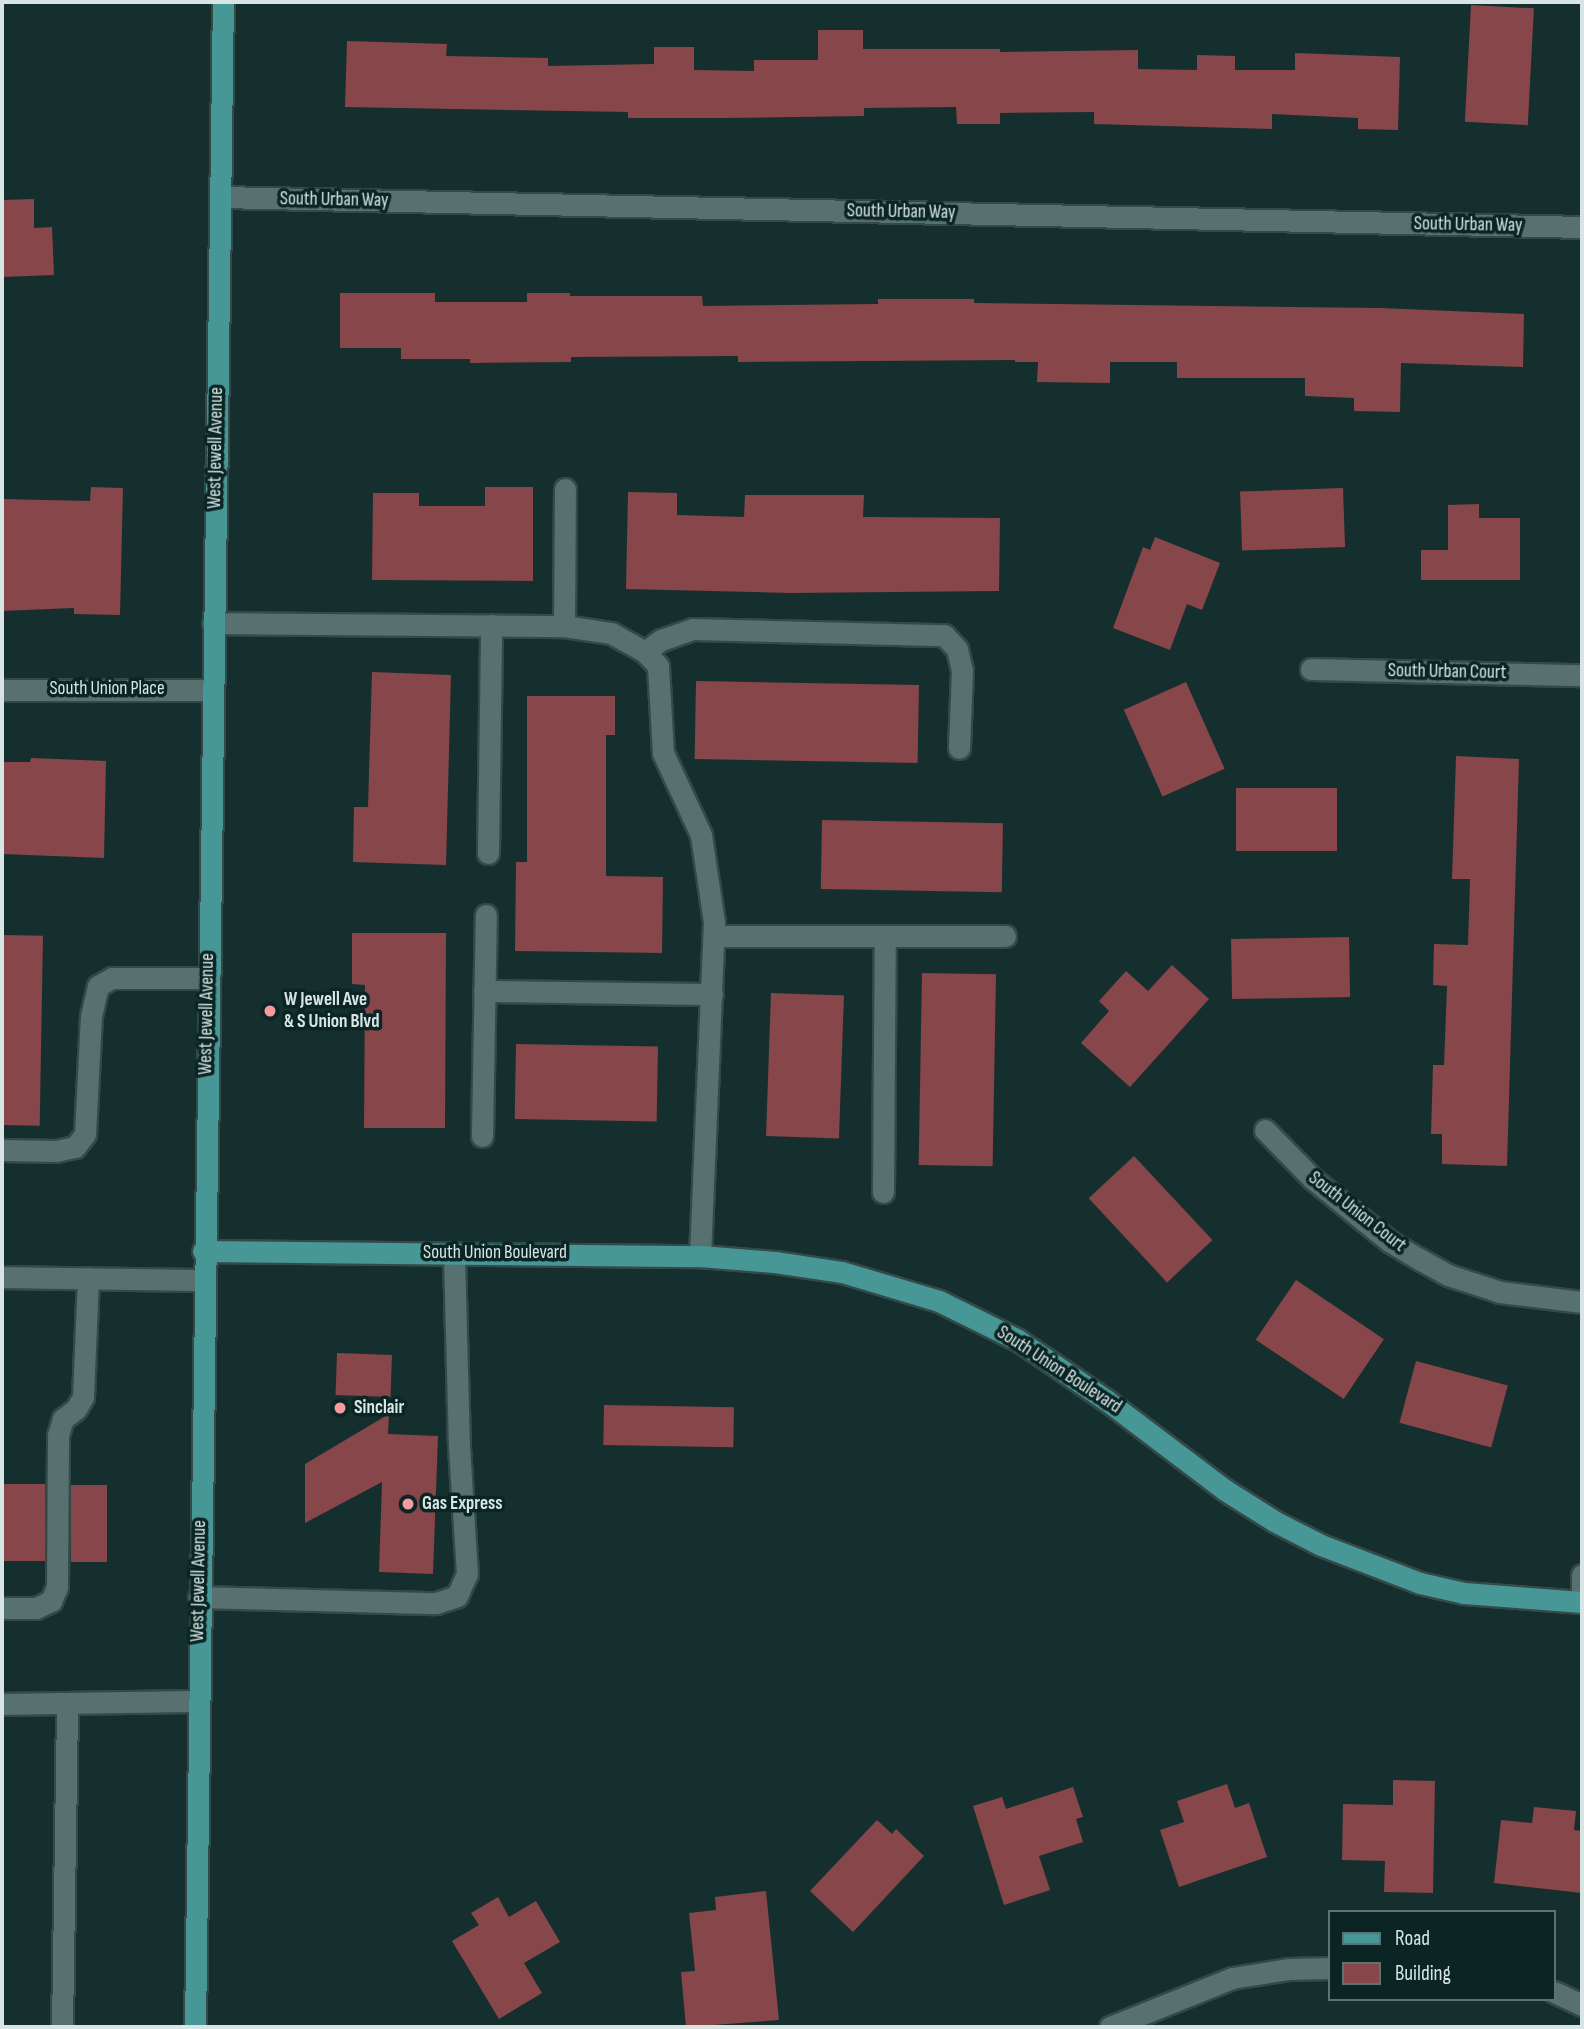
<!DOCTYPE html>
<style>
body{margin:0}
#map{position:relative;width:1584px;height:2029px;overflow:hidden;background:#152f2e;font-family:"Sofia Sans Condensed",sans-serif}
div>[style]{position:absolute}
.building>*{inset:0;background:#874649;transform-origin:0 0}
.roads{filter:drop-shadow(2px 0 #344948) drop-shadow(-2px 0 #344948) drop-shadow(0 2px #344948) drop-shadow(0 -2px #344948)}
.minor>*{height:21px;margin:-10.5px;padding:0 10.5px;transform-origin:10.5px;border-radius:10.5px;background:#567170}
.major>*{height:21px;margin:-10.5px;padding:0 10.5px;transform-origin:10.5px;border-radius:10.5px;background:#469796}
.dots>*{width:19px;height:19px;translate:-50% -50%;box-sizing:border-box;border:4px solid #0b2525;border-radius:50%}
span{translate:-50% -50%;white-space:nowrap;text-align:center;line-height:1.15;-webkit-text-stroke:7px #0b2525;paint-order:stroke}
.street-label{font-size:19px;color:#d7e6e5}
.poi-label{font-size:19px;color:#d7e6e5;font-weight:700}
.left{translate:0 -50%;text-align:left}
.frame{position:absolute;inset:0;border:4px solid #d7e6e5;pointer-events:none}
.legend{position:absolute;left:1328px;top:1910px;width:228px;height:91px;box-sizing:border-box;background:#0b2525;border:2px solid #5d7272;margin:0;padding:9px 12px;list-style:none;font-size:21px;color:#d7e6e5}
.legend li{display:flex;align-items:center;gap:14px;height:35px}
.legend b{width:35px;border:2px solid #5d7272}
</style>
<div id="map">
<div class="building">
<i style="left:1471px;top:5px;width:63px;height:117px;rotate:3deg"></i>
<i style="clip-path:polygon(818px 30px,863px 30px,863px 49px,1000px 49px,1000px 52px,1138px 50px,1138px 69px,1197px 70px,1197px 55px,1235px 56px,1235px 70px,1295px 70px,1295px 53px,1400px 57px,1398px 130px,1358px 129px,1358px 118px,1272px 114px,1272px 129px,1094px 124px,1094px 112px,1000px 113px,1000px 124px,957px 124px,956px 107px,864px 108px,864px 116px,724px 118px,628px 118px,628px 112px,345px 107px,347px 41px,447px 44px,446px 56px,548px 58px,548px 66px,654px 64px,654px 47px,694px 47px,694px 70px,754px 71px,754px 60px,818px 60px)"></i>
<i style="clip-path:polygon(34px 199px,34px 228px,52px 227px,54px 275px,2px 277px,2px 200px)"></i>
<i style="clip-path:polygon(340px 293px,435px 293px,435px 302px,527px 302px,527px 293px,570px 293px,570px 296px,702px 296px,703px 306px,878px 304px,878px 299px,974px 299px,974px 303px,1379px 308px,1524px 314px,1523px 367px,1401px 363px,1400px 412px,1354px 411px,1354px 398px,1305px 396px,1305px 378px,1177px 378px,1177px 362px,1110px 362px,1110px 383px,1037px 382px,1038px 362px,1015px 362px,1015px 360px,738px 362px,738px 356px,571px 357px,571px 362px,470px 363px,470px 359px,401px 359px,401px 348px,340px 348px)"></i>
<i style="clip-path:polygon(91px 487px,123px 488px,120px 615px,74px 614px,74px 608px,2px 611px,2px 499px,90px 501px)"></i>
<i style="clip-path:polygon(485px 487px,533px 487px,533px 581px,372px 580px,373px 493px,419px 493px,419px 506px,485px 506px)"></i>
<i style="left:1343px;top:488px;width:59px;height:103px;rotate:88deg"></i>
<i style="clip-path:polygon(628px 492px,677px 493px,677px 515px,744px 517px,745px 495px,864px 495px,863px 517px,1000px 518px,999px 591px,790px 593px,626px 589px)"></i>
<i style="clip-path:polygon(1479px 504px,1479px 518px,1520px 518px,1520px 580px,1421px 580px,1421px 550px,1448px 550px,1448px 505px)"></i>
<i style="clip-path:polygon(1155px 537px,1220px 563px,1202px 610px,1187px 604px,1170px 650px,1113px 628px,1143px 547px,1150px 550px)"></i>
<i style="clip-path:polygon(372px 672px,451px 675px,446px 865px,353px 862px,354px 807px,368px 807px)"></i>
<i style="left:696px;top:681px;width:223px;height:78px;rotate:1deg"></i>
<i style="left:1186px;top:682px;width:95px;height:68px;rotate:66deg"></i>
<i style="clip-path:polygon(527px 696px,615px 696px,615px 735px,606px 735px,606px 876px,663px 877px,662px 953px,515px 951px,516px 862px,527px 862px)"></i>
<i style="clip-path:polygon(1456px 756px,1519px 759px,1507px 1166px,1442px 1164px,1442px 1134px,1431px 1134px,1433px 1065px,1444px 1065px,1447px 986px,1433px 985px,1434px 944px,1468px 945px,1470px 879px,1452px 879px)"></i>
<i style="clip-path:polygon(31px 758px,106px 761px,104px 858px,2px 854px,2px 762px,30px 762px)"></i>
<i style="left:1236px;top:788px;width:101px;height:63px"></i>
<i style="left:822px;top:820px;width:181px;height:69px;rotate:1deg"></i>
<i style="clip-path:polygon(352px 933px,446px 933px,445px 1128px,364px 1128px,365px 985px,352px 984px)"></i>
<i style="left:2px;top:935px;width:41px;height:190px;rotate:1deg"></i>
<i style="left:1349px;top:937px;width:60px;height:118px;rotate:89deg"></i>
<i style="clip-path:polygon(1172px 965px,1209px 999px,1130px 1087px,1081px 1043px,1109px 1011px,1099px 1001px,1126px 971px,1148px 991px)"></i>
<i style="left:922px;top:973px;width:74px;height:192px;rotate:1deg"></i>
<i style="left:771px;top:993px;width:73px;height:143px;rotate:2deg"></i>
<i style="left:516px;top:1044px;width:142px;height:75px;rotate:1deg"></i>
<i style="left:1134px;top:1156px;width:115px;height:62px;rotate:47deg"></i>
<i style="left:1296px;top:1280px;width:106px;height:72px;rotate:34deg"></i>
<i style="left:337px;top:1353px;width:55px;height:42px;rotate:2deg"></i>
<i style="left:1416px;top:1361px;width:95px;height:64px;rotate:15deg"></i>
<i style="left:604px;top:1405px;width:130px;height:40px;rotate:1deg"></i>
<i style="clip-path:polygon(389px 1414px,388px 1434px,438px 1436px,433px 1574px,379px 1572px,382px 1482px,305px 1523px,305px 1464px)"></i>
<i style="left:2px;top:1484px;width:43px;height:77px"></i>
<i style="left:71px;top:1485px;width:36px;height:77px"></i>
<i style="clip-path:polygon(1393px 1780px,1435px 1781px,1433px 1893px,1384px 1892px,1385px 1861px,1342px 1860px,1343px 1804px,1393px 1805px)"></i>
<i style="clip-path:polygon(1227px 1784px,1235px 1808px,1249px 1803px,1267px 1857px,1179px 1887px,1160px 1830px,1184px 1822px,1177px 1801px)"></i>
<i style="clip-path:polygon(1073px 1787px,1083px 1817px,1076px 1819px,1083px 1842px,1039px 1856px,1050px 1890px,1004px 1905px,973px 1806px,1002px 1797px,1006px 1809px)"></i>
<i style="clip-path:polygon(1534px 1807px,1576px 1811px,1574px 1830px,1582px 1831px,1582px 1893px,1494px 1883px,1501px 1820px,1532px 1823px)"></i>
<i style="clip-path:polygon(877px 1820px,892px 1834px,896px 1829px,924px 1856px,853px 1932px,810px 1891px)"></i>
<i style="clip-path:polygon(766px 1891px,779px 2020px,686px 2027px,681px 1972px,695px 1971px,689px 1913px,716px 1910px,715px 1897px)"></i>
<i style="clip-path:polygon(498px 1897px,509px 1917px,536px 1901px,560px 1942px,524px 1963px,542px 1993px,499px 2019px,452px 1941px,479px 1925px,471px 1913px)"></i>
</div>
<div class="roads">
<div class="minor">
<i style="left:220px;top:197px;width:1362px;rotate:1.26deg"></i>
<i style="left:213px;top:623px;width:351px;rotate:0.5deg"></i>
<i style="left:564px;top:626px;width:137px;rotate:-89.6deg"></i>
<i style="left:564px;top:626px;width:48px;rotate:8.5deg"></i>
<i style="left:611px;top:633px;width:39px;rotate:29deg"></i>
<i style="left:645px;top:652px;width:19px;rotate:47deg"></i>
<i style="left:658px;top:666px;width:87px;rotate:86.7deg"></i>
<i style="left:663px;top:753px;width:90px;rotate:65.1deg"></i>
<i style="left:701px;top:835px;width:88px;rotate:81.5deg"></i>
<i style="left:714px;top:922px;width:334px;rotate:92.4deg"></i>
<i style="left:645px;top:652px;width:20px;rotate:-37deg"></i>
<i style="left:661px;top:640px;width:34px;rotate:-19deg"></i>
<i style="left:693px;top:629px;width:251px;rotate:1.4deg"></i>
<i style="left:944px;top:635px;width:19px;rotate:47deg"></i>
<i style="left:957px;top:649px;width:22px;rotate:77deg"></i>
<i style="left:962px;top:670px;width:78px;rotate:92.2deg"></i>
<i style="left:1311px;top:669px;width:271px;rotate:1.3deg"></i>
<i style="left:2px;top:690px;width:211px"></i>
<i style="left:488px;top:853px;width:228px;rotate:-89.2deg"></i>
<i style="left:714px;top:936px;width:291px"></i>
<i style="left:484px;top:991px;width:228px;rotate:0.8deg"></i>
<i style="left:1265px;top:1130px;width:69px;rotate:45.6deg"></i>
<i style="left:1313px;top:1179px;width:50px;rotate:39.4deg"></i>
<i style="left:1352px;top:1211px;width:48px;rotate:39deg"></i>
<i style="left:1389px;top:1241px;width:37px;rotate:31deg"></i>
<i style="left:1421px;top:1260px;width:31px;rotate:29deg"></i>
<i style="left:1448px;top:1275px;width:55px;rotate:18.1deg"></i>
<i style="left:1500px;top:1292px;width:83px;rotate:7deg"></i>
<i style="left:482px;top:1136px;width:221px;rotate:-89deg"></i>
<i style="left:2px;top:1150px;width:54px;rotate:1.1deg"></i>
<i style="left:56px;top:1151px;width:19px;rotate:-12deg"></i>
<i style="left:75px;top:1147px;width:16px;rotate:-52deg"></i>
<i style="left:85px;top:1134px;width:118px;rotate:-87.1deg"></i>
<i style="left:91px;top:1016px;width:31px;rotate:-77deg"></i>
<i style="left:98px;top:986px;width:16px;rotate:-30deg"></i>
<i style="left:112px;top:978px;width:96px"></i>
<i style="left:883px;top:1192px;width:256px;rotate:-89.6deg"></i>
<i style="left:2px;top:1277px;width:201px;rotate:0.9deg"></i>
<i style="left:199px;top:1597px;width:237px;rotate:1.5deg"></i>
<i style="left:436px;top:1603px;width:22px;rotate:-18deg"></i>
<i style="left:457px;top:1596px;width:24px;rotate:-66deg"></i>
<i style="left:467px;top:1574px;width:127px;rotate:-93.6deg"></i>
<i style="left:459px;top:1447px;width:194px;rotate:-91.5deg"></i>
<i style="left:1582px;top:1602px;width:27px;rotate:-90deg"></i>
<i style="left:2px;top:1608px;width:34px"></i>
<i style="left:36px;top:1608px;width:17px;rotate:-25deg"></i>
<i style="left:51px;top:1601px;width:15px;rotate:-67deg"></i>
<i style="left:57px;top:1587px;width:152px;rotate:-89.6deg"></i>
<i style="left:58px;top:1435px;width:17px;rotate:-73deg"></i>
<i style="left:63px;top:1419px;width:16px;rotate:-38deg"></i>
<i style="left:76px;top:1409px;width:14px;rotate:-60deg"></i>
<i style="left:83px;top:1397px;width:119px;rotate:-87.6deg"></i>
<i style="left:2px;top:1704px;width:196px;rotate:-0.9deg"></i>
<i style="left:1554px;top:1992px;width:31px;rotate:25deg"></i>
<i style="left:62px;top:2027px;width:324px;rotate:-89.1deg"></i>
<i style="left:1110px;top:2027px;width:131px;rotate:-21.9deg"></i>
<i style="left:1232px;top:1978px;width:58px;rotate:-9deg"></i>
<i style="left:1289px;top:1969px;width:41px;rotate:-1.4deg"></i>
</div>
<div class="major">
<i style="left:203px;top:1251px;width:497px;rotate:0.6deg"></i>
<i style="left:700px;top:1256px;width:75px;rotate:4.6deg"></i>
<i style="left:775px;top:1262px;width:68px;rotate:8.5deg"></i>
<i style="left:842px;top:1272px;width:101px;rotate:16.6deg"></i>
<i style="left:939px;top:1301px;width:88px;rotate:26.3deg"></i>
<i style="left:1018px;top:1340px;width:107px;rotate:34.3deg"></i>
<i style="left:1106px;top:1400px;width:149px;rotate:37.1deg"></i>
<i style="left:1225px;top:1490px;width:58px;rotate:32.3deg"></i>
<i style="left:1274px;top:1521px;width:53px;rotate:27.1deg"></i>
<i style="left:1321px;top:1545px;width:106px;rotate:21deg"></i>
<i style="left:1420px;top:1583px;width:45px;rotate:12.8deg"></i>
<i style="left:1464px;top:1593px;width:118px;rotate:4.4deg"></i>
<i style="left:195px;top:2027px;width:2025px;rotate:-89.21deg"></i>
</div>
</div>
<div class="dots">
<i style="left:270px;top:1011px;background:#f59b9d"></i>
<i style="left:340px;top:1408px;background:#f59b9d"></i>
<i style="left:408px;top:1504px;background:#f59b9d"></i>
</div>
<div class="street-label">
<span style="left:334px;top:200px;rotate:1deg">South Urban Way</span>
<span style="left:901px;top:212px;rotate:1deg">South Urban Way</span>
<span style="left:1468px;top:225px;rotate:1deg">South Urban Way</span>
<span style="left:216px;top:448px;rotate:-89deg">West Jewell Avenue</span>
<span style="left:1447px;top:672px;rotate:1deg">South Urban Court</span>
<span style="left:107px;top:689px">South Union Place</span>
<span style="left:207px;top:1014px;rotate:-89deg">West Jewell Avenue</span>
<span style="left:1357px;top:1212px;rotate:38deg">South Union Court</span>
<span style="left:495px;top:1253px">South Union Boulevard</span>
<span style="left:1059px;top:1370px;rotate:33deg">South Union Boulevard</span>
<span style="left:199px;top:1581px;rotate:-89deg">West Jewell Avenue</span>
</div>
<div class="poi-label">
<span class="left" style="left:284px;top:1011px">W Jewell Ave<br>&amp; S Union Blvd</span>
<span class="left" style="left:354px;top:1408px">Sinclair</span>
<span class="left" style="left:422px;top:1504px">Gas Express</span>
</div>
<div class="frame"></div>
<ul class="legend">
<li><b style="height:9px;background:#469796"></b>Road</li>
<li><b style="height:19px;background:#874649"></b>Building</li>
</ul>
</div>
